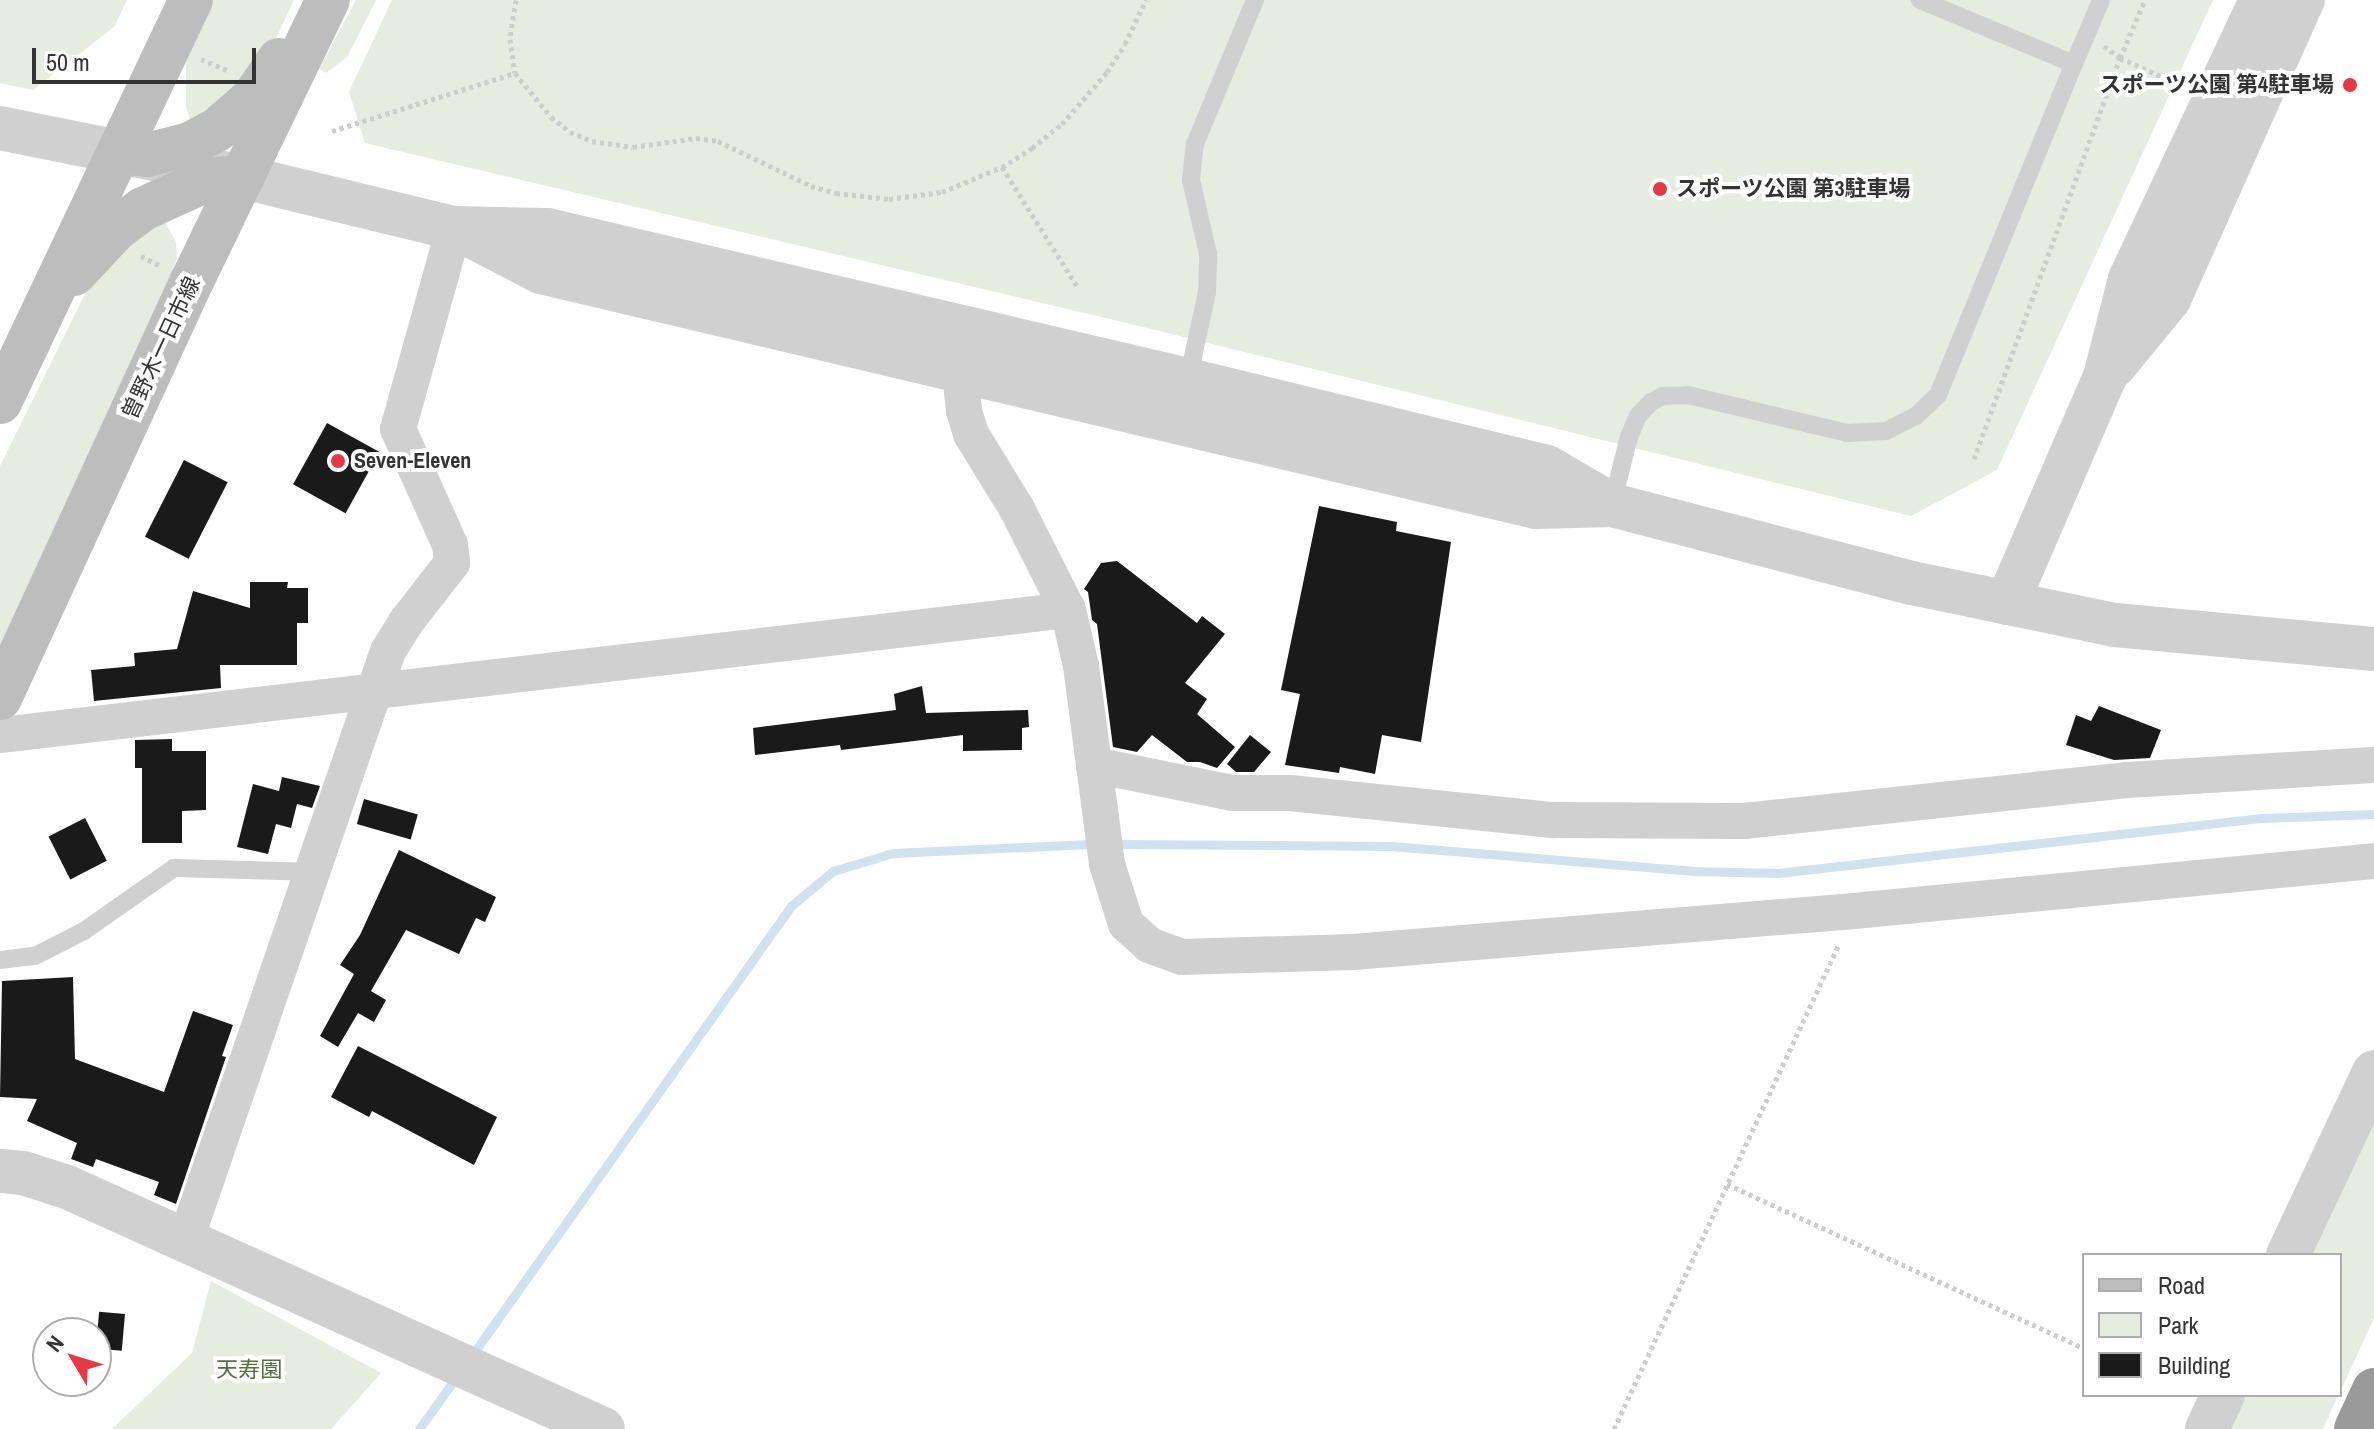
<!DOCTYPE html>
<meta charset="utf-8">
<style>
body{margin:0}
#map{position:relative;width:2374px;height:1429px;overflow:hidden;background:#fff;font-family:"Archivo Narrow","Noto Sans JP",sans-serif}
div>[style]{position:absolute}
.green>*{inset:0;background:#e6ecdf}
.stream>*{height:9px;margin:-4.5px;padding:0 4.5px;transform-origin:4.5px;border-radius:4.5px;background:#cfe2ee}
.building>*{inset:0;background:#1a1a1a;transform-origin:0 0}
.path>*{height:5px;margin-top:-2.5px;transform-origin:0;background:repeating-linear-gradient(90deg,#cdcdcd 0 4px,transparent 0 8px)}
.service>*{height:18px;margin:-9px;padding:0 9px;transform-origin:9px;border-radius:9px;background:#d0d0d0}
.minor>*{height:36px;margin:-18px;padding:0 18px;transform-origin:18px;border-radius:18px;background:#d0d0d0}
.tertiary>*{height:44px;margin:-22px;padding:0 22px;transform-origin:22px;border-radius:22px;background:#d0d0d0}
.secondary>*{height:44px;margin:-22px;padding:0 22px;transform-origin:22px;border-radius:22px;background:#bdbdbd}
.motorway>*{height:44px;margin:-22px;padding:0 22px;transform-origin:22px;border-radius:22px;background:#9a9a9a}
.dots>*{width:22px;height:22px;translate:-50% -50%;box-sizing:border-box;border:4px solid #fff;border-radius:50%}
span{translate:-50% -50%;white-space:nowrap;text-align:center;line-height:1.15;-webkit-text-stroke:8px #fff;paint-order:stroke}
.poi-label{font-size:22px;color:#333;font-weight:700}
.right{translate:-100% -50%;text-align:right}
.left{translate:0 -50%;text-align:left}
.street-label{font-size:22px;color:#333}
.park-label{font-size:22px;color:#56703f}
.legend{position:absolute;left:2082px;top:1253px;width:260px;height:144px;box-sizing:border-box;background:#fff;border:2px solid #adadad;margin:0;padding:10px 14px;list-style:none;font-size:24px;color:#333}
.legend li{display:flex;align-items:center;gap:16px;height:40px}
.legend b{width:40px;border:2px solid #adadad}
.north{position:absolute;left:32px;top:1317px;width:80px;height:80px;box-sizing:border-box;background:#fff;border:2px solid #adadad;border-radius:50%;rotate:308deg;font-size:22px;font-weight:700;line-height:32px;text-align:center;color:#333}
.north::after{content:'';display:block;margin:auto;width:28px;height:36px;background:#e63946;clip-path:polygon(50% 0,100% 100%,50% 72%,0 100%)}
.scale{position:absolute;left:32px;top:48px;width:224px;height:36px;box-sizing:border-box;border:4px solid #333;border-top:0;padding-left:10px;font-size:24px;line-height:28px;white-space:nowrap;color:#333;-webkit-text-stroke:6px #fff;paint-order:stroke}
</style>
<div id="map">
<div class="green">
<i style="clip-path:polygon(0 0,127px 0,114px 27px,33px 90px,0 83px)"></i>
<i style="clip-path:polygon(210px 0,294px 0,263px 66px,191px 122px,186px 107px,186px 62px,190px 44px)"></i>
<i style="clip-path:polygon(356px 0,376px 0,347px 57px,326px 73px,319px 69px)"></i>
<i style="clip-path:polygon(392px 0,2213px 0,1997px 470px,1911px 516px,1135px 325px,365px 143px,349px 92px)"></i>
<i style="clip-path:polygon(162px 217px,176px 242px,177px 258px,165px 296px,0 647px,0 466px,95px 274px)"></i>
<i style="clip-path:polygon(2374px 1093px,2374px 1318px,2340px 1392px,2340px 1255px,2299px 1255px)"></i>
<i style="clip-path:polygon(211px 1281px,381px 1373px,331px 1429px,112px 1429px,192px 1353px)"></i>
<i style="clip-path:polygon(2235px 1395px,2338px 1395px,2323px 1429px,2219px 1429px)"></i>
</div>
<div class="stream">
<i style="left:1114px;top:844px;width:277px;rotate:0.4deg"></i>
<i style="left:1391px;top:846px;width:302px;rotate:4.7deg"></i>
<i style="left:1692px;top:871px;width:86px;rotate:1.3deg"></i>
<i style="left:1778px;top:873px;width:487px;rotate:-6.5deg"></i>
<i style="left:2262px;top:818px;width:112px;rotate:-2deg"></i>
<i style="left:470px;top:1358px;width:554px;rotate:-54.62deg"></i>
<i style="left:791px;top:906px;width:55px;rotate:-39.8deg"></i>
<i style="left:833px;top:871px;width:63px;rotate:-16.7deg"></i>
<i style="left:893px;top:853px;width:202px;rotate:-2.6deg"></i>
<i style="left:419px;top:1429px;width:65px;rotate:-54.4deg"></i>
</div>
<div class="building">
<i style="left:327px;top:423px;width:60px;height:70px;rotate:29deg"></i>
<i style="left:184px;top:460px;width:49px;height:86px;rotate:27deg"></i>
<i style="clip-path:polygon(1319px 506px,1397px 522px,1396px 531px,1451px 542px,1421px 742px,1382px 735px,1375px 774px,1340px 767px,1339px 773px,1285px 765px,1300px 694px,1281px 690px)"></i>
<i style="clip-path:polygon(1117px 561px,1197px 623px,1202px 616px,1225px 634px,1185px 683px,1207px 699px,1197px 714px,1235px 747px,1217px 768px,1200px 762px,1187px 762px,1152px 735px,1137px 752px,1113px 747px,1097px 624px,1092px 620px,1088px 592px,1084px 589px,1101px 563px)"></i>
<i style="clip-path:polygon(250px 582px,288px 582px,287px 588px,308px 588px,308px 623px,297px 623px,297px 665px,220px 665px,221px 688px,94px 701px,91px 670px,135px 666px,134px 653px,177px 649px,193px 591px,250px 608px)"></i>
<i style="clip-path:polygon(922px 686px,926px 713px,1028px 710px,1029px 727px,1022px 728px,1022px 750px,963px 751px,963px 735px,841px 750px,840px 745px,755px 755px,753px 728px,896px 710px,894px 694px)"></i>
<i style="clip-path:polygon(2099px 706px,2161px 730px,2150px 758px,2114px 760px,2066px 745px,2076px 715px,2091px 721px)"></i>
<i style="clip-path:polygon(1250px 735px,1271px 752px,1254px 772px,1236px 772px,1227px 764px)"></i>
<i style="clip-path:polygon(172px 739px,172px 751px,206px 751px,206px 810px,182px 811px,182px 843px,142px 843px,142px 768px,135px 768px,135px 740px)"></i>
<i style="clip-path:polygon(282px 777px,320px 786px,312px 808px,297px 804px,291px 828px,276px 824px,268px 854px,237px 847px,253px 784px,279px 791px)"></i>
<i style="left:364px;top:799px;width:56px;height:26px;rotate:16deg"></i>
<i style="left:85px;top:818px;width:48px;height:41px;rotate:63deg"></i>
<i style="clip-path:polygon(399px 850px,496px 897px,485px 922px,476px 918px,459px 954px,406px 930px,371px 991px,386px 1000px,374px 1022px,358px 1013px,338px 1047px,320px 1036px,354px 974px,340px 965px,360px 935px)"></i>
<i style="clip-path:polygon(73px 977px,75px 1059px,164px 1092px,193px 1011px,233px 1025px,222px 1056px,226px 1057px,176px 1204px,154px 1195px,159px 1182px,96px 1159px,93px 1167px,71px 1159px,77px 1143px,27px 1121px,37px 1099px,0 1097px,2px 981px)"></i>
<i style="clip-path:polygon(358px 1046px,497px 1117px,474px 1165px,372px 1111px,369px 1117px,331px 1097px)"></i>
<i style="left:125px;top:1314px;width:37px;height:26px;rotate:95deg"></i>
</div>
<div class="path">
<i style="left:516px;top:0;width:39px;rotate:99deg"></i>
<i style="left:510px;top:39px;width:34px;rotate:82deg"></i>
<i style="left:515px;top:73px;width:57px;rotate:50.7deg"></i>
<i style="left:551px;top:117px;width:24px;rotate:38deg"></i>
<i style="left:570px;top:132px;width:24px;rotate:22deg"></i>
<i style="left:592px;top:141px;width:41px;rotate:8.3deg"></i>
<i style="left:633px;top:147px;width:64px;rotate:-8.1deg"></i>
<i style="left:696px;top:138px;width:22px;rotate:8deg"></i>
<i style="left:718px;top:141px;width:103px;rotate:25.8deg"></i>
<i style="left:811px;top:186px;width:26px;rotate:16deg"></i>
<i style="left:836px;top:193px;width:53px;rotate:6.5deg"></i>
<i style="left:889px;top:199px;width:53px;rotate:-7.5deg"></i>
<i style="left:942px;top:192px;width:65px;rotate:-22.6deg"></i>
<i style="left:1002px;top:167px;width:36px;rotate:-32deg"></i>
<i style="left:1032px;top:148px;width:38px;rotate:-39deg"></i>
<i style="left:1062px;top:124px;width:69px;rotate:-49.1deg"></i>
<i style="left:1107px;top:72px;width:33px;rotate:-57deg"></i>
<i style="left:1125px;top:44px;width:49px;rotate:-64.5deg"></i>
<i style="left:2104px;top:46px;width:20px;rotate:37deg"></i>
<i style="left:2120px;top:58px;width:57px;rotate:23.9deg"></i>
<i style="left:201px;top:59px;width:30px;rotate:23deg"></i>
<i style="left:332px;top:131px;width:192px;rotate:-17.6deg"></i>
<i style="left:1002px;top:167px;width:141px;rotate:57.8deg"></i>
<i style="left:141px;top:256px;width:22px;rotate:27deg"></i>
<i style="left:1974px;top:459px;width:427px;rotate:-70deg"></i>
<i style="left:2120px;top:58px;width:63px;rotate:-66.7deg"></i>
<i style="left:1727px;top:1184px;width:393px;rotate:24.7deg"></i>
<i style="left:1614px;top:1429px;width:535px;rotate:-65.11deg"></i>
</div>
<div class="service">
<i style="left:2074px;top:64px;width:69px;rotate:-67.1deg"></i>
<i style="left:1188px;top:380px;width:90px;rotate:-77.8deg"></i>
<i style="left:1207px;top:292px;width:38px;rotate:-88deg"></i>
<i style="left:1208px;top:254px;width:76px;rotate:-102.9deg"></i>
<i style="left:1191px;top:180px;width:36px;rotate:-84deg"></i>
<i style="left:1195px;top:144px;width:156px;rotate:-67.4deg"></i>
<i style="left:1612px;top:504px;width:69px;rotate:-75.8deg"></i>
<i style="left:1629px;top:437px;width:23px;rotate:-67deg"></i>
<i style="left:1638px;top:416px;width:19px;rotate:-47deg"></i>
<i style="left:1651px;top:402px;width:13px;rotate:-27deg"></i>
<i style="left:1663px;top:396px;width:25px;rotate:-2deg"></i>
<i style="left:1688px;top:395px;width:163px;rotate:13.4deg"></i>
<i style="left:1847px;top:433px;width:39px;rotate:-3deg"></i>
<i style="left:1886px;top:431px;width:34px;rotate:-27deg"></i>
<i style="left:1916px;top:416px;width:30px;rotate:-44deg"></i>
<i style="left:1938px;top:395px;width:358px;rotate:-67.7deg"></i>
<i style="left:2074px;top:64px;width:167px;rotate:-157.4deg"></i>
<i style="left:0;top:960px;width:35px;rotate:-7deg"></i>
<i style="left:35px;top:956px;width:55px;rotate:-27deg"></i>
<i style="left:84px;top:931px;width:110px;rotate:-35deg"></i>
<i style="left:174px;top:868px;width:140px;rotate:1.6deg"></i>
</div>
<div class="minor">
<i style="left:957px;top:345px;width:66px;rotate:83.9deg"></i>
<i style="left:964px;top:411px;width:24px;rotate:73deg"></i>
<i style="left:971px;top:434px;width:88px;rotate:58.5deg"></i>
<i style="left:1017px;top:509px;width:113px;rotate:63.2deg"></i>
<i style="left:1068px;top:610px;width:57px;rotate:76.9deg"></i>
<i style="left:1081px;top:666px;width:200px;rotate:82.5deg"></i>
<i style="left:1107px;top:864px;width:63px;rotate:72.4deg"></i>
<i style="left:1126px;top:924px;width:31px;rotate:42deg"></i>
<i style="left:1149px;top:945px;width:35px;rotate:20deg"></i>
<i style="left:1182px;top:957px;width:171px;rotate:-1.7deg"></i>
<i style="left:1353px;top:952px;width:503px;rotate:-4.68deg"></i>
<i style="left:1854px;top:911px;width:522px;rotate:-5.49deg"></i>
<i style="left:0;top:735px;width:1075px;rotate:-6.68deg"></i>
<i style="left:1094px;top:765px;width:142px;rotate:11.4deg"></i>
<i style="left:1233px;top:793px;width:57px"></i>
<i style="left:1290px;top:793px;width:264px;rotate:5.9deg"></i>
<i style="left:1553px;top:820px;width:191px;rotate:0.3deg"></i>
<i style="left:1744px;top:821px;width:385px;rotate:-6.1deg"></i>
<i style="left:2127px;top:780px;width:247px;rotate:-3.5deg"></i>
<i style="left:185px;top:1242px;width:625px;rotate:-71.04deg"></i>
<i style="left:388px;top:651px;width:34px;rotate:-58deg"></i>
<i style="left:406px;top:622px;width:75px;rotate:-52.1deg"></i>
<i style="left:452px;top:563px;width:18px;rotate:-96deg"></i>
<i style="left:450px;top:545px;width:127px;rotate:-114.1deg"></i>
<i style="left:398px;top:429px;width:209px;rotate:-74.4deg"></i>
</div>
<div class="tertiary">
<i style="left:0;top:128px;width:248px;rotate:11.4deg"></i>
<i style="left:243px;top:177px;width:217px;rotate:13.6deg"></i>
<i style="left:454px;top:228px;width:93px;rotate:1.2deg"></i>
<i style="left:547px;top:230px;width:658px;rotate:13.17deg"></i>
<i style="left:1188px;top:380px;width:369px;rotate:13.6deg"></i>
<i style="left:1547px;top:467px;width:75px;rotate:30.3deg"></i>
<i style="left:1612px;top:505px;width:310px;rotate:14.6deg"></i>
<i style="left:1912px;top:583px;width:207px;rotate:11.7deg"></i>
<i style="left:2115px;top:625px;width:260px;rotate:5.3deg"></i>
<i style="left:464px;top:232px;width:87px;rotate:27.5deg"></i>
<i style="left:541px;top:272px;width:1022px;rotate:13.29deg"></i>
<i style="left:1536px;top:507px;width:76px;rotate:-1.5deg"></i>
<i style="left:2114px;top:366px;width:87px;rotate:-50.6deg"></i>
<i style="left:2169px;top:299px;width:328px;rotate:-65.9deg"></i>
<i style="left:2007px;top:603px;width:246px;rotate:-66.6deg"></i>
<i style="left:2105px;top:377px;width:101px;rotate:-75.7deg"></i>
<i style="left:2130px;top:279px;width:308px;rotate:-64.8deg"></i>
<i style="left:0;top:1171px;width:23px;rotate:5deg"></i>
<i style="left:23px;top:1173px;width:46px;rotate:17.7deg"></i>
<i style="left:67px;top:1187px;width:588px;rotate:24.3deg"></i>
<i style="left:2288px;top:1255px;width:202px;rotate:-64.8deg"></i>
<i style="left:2207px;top:1429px;width:38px;rotate:-65deg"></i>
</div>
<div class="secondary">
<i style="left:119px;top:152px;width:28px;rotate:6deg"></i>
<i style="left:147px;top:155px;width:44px;rotate:-14.3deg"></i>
<i style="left:190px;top:144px;width:32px;rotate:-28deg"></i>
<i style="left:218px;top:129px;width:47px;rotate:-41.5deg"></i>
<i style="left:253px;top:98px;width:46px;rotate:-55.6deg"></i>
<i style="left:74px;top:274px;width:60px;rotate:-47deg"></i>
<i style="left:115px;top:230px;width:35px;rotate:-37deg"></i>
<i style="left:143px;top:209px;width:70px;rotate:-24.4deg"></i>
<i style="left:207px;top:180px;width:36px;rotate:-5deg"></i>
<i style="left:0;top:402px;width:445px;rotate:-64.6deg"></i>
<i style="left:0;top:698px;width:459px;rotate:-65.3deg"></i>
<i style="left:192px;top:281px;width:312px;rotate:-64.2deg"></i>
</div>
<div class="motorway">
<i style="left:2356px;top:1429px;width:43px;rotate:-65.2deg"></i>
</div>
<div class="dots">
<i style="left:2350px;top:85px;background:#e63946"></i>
<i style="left:1660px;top:189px;background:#e63946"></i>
<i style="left:338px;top:461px;background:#e63946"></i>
</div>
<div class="poi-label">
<span class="right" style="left:2334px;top:85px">スポーツ公園 第4駐車場</span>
<span class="left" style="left:1676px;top:189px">スポーツ公園 第3駐車場</span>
<span class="left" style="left:354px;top:461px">Seven-Eleven</span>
</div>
<div class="street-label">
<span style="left:161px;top:348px;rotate:-65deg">曽野木一日市線</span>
</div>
<div class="park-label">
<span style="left:249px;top:1370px">天寿園</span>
</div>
<ul class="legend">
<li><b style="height:10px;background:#bdbdbd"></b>Road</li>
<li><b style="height:22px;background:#e6ecdf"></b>Park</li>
<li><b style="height:22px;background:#1a1a1a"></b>Building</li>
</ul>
<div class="north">N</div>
<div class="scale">50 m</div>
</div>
